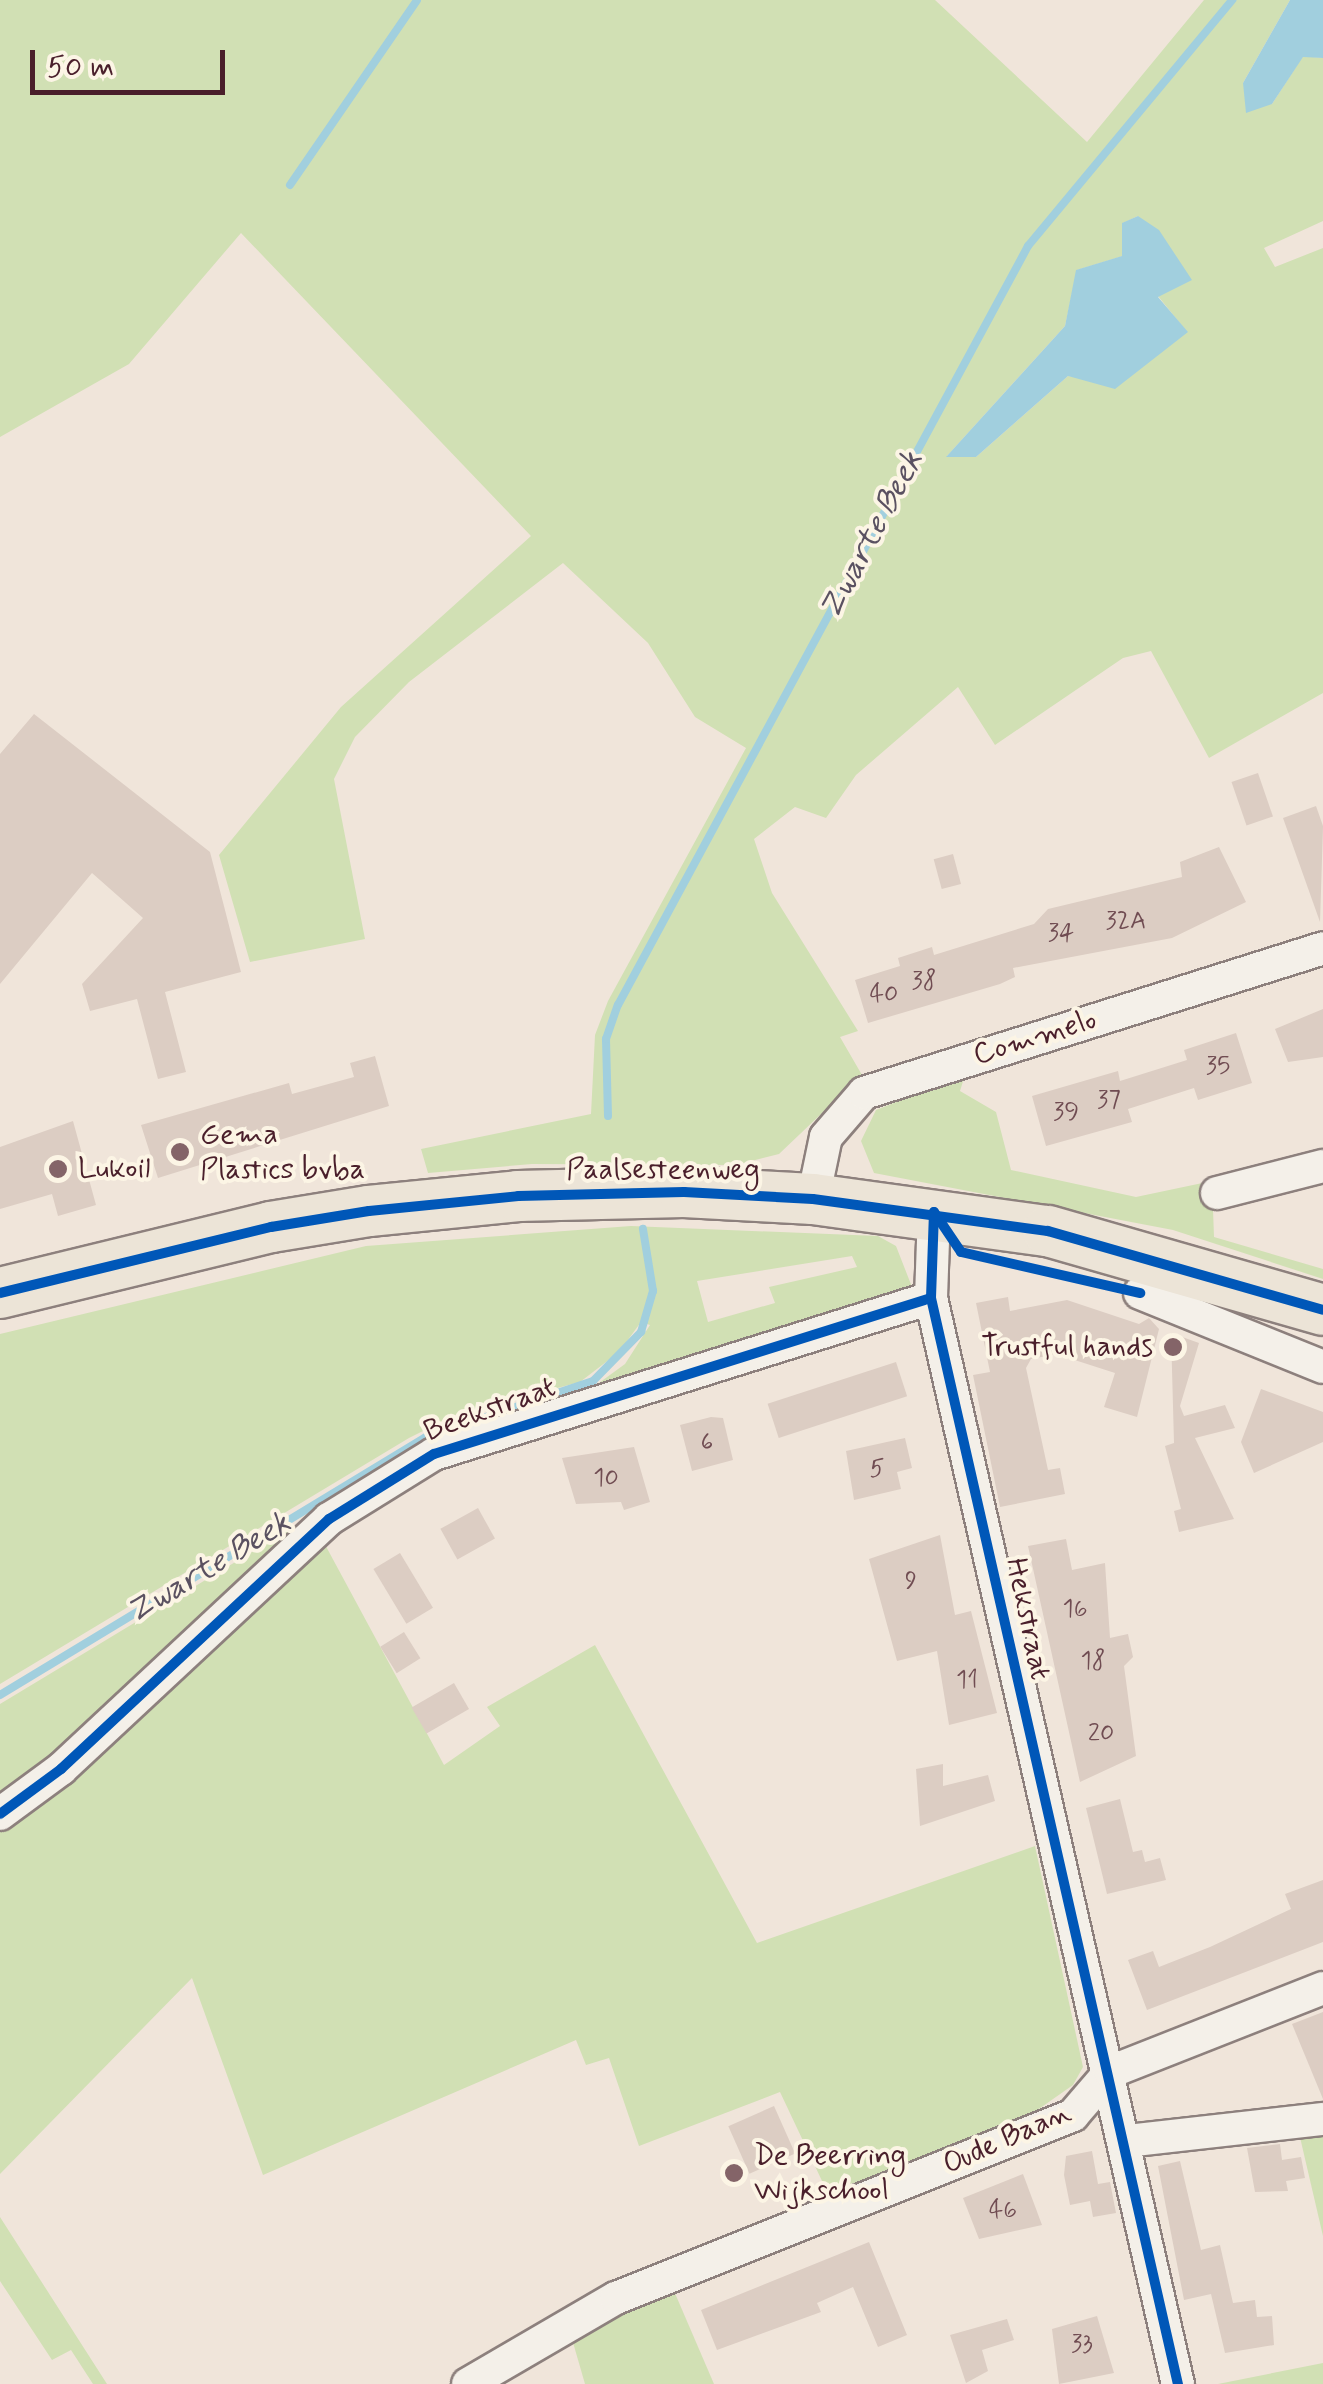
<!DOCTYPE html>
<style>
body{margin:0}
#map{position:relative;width:1323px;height:2384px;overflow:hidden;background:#f0e5da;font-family:Mynerve,sans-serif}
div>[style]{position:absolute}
.green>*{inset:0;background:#d1e0b4}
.water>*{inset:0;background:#a1cfde}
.stream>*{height:8px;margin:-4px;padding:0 4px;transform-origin:4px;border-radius:4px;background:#a1cfde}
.building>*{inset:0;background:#dccdc3;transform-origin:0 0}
.roads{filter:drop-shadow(2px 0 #8d807d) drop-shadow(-2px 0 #8d807d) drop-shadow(0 2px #8d807d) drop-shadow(0 -2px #8d807d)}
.street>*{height:32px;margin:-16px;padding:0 16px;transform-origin:16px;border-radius:16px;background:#f4f0e9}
.primary>*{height:50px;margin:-25px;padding:0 25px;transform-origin:25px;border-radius:25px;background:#ece4d7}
.cycleway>*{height:10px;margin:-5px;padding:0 5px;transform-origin:5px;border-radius:5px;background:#0057b8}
.dots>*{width:28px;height:28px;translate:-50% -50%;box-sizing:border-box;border:5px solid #fcf5e5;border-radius:50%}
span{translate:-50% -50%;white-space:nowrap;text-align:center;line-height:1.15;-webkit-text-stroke:8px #fcf5e5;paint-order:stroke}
.number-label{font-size:25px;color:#704c52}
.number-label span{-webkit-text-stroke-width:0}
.street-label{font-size:30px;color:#4a1f2b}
.poi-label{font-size:30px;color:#4a1f2b}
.left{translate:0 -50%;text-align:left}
.right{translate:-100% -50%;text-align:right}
.water-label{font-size:32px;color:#5a5161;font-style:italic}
.scale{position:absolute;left:30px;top:50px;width:195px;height:45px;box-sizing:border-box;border:5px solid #4a1f2b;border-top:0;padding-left:12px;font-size:30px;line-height:35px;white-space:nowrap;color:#4a1f2b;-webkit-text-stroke:8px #fcf5e5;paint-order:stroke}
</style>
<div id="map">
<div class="green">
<i style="clip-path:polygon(evenodd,0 0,935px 0,1087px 142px,1204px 0,1290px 0,1243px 83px,1272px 104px,1303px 56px,1323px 58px,1323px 221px,1264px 248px,1275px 267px,1323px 248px,1323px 693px,1209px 758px,1151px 651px,1123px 658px,995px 745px,958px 687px,856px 775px,826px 818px,795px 807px,754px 839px,772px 893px,858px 1031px,840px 1037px,862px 1075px,779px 1154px,736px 1165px,532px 1164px,428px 1173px,421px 1149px,591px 1114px,595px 1035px,608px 1001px,746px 748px,695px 717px,648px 643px,563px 563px,409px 682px,355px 737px,334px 779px,365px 939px,250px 962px,219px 855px,341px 707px,531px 536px,241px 233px,129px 364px,0 437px,0 0,1138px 216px,1158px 296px,1187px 332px,1098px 380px,1068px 376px,976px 457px,947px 456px,1065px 326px,1077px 270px,1123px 256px,1123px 223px,1138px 216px)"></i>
<i style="clip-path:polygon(965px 1075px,960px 1091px,996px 1112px,1011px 1170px,1136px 1197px,1212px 1181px,1214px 1237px,1323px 1269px,1323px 1279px,1173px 1230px,874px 1173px,861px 1141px,876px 1110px)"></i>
<i style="clip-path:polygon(evenodd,631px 1226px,878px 1236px,896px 1246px,912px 1287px,433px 1447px,0 1801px,0 1704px,459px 1427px,592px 1388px,625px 1364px,650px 1325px,641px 1322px,619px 1352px,580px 1382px,455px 1415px,409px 1438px,0 1684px,0 1334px,366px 1246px,631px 1226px,852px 1256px,857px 1267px,769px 1287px,775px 1303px,708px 1322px,697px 1281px,852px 1256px)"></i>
<i style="clip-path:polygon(322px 1539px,444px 1765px,500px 1726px,487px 1707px,595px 1645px,757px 1943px,1035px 1846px,1083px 2067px,1073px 2085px,1016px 2125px,831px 2200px,780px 2092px,639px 2146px,609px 2058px,586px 2065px,576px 2040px,263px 2175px,192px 1978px,0 2174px,0 1821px)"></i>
<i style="clip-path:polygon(1323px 2131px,1323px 2236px,1299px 2133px)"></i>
<i style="clip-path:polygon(0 2217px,107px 2384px,93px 2384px,71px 2350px,52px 2360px,0 2281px)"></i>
<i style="clip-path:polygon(674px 2291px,714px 2384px,585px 2384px,572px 2339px)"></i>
<i style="clip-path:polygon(1323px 2363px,1323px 2384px,1218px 2384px)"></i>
</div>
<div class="water">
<i style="clip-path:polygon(1290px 0,1323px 0,1323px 58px,1303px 57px,1272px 104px,1246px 113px,1243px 83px)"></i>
<i style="clip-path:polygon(1138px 216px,1159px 230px,1192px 280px,1158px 297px,1188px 332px,1115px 389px,1068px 376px,976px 457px,946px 457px,1065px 326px,1076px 270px,1122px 256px,1122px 223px)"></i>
</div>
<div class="stream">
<i style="left:290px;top:185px;width:224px;rotate:-55.5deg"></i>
<i style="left:608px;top:1116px;width:77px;rotate:-91.5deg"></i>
<i style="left:606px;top:1039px;width:36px;rotate:-71deg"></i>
<i style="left:618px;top:1005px;width:863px;rotate:-61.62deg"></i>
<i style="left:1028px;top:246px;width:320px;rotate:-50.3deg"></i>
<i style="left:0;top:1695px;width:498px;rotate:-31.2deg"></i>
<i style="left:426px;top:1437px;width:176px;rotate:-18.5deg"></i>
<i style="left:593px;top:1381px;width:69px;rotate:-45.6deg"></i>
<i style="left:641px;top:1332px;width:43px;rotate:-73.7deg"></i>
<i style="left:653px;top:1291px;width:63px;rotate:-99.2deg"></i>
</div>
<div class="building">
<i style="clip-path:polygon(34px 714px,210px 852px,241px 972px,165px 992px,186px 1072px,158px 1079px,137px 999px,90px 1011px,82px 984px,143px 918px,92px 873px,0 984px,0 754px)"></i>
<i style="left:1258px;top:773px;width:46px;height:28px;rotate:71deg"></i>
<i style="clip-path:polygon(1316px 806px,1323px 826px,1320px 922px,1283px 818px)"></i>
<i style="clip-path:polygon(1219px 847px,1246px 902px,1172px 938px,1013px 968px,1015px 977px,1000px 984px,868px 1023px,855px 980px,900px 966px,898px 958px,932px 947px,934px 955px,1034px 924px,1048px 909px,1182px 877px,1180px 862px)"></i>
<i style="left:953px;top:854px;width:31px;height:20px;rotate:75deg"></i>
<i style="clip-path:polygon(1323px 1009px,1323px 1057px,1288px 1062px,1275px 1029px)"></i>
<i style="clip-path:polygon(1236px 1033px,1252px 1083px,1198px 1100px,1194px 1088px,1128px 1109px,1132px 1122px,1046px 1146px,1032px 1096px,1118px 1071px,1120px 1081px,1187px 1060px,1184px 1050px)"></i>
<i style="clip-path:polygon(375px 1056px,389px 1106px,158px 1178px,141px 1125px,289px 1083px,292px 1094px,354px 1077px,350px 1063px)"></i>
<i style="clip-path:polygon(73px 1121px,96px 1205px,58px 1216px,52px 1194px,0 1209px,0 1147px)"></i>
<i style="clip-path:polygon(1008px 1297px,1010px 1311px,1067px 1300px,1139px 1324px,1149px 1318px,1159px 1329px,1137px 1417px,1104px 1407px,1115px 1373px,1056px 1354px,1031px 1359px,1026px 1368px,1048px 1470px,1060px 1468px,1065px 1494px,1000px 1507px,973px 1375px,990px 1372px,976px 1303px)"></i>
<i style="clip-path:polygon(1171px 1333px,1199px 1343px,1180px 1406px,1184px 1416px,1225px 1405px,1235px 1428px,1195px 1438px,1234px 1519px,1179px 1532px,1174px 1511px,1181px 1509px,1165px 1446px,1174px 1443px)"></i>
<i style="left:896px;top:1362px;width:36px;height:135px;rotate:72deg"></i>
<i style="clip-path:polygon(1261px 1389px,1323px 1412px,1323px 1442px,1254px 1473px,1241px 1442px)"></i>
<i style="clip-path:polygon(711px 1417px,723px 1418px,733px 1460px,692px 1471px,680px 1425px)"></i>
<i style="clip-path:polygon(905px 1438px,912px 1468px,897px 1472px,901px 1489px,854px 1500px,846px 1451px)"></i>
<i style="clip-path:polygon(634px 1447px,650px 1502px,624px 1510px,621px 1502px,576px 1504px,562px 1458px)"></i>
<i style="left:478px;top:1508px;width:35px;height:43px;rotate:61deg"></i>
<i style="clip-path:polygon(940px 1535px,955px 1615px,971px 1611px,997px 1713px,949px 1725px,937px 1651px,897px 1661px,869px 1559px)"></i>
<i style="clip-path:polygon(1066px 1539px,1072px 1570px,1105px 1563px,1110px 1638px,1128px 1634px,1133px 1657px,1124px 1666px,1136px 1756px,1080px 1782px,1028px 1546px)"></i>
<i style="left:400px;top:1553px;width:64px;height:31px;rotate:59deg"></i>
<i style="left:404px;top:1632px;width:31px;height:28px;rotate:58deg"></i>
<i style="left:454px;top:1683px;width:30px;height:49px;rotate:60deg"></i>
<i style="clip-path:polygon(943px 1764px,943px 1786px,988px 1775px,995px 1801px,920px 1826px,916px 1769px)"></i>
<i style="clip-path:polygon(1120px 1799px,1133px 1852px,1142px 1850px,1145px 1862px,1160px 1858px,1166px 1880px,1107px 1894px,1086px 1808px)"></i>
<i style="clip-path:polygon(1323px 1880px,1323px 1942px,1147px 2010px,1128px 1960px,1153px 1951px,1159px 1967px,1210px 1947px,1291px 1909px,1285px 1894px)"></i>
<i style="clip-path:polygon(1323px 2012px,1323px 2099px,1292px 2024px)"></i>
<i style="left:774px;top:2106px;width:52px;height:50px;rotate:66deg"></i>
<i style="clip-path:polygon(1280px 2144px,1282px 2160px,1301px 2157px,1305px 2178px,1286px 2181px,1288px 2191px,1255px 2192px,1247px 2148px)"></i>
<i style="clip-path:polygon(1092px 2151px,1098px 2184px,1110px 2182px,1116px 2213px,1093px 2217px,1090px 2201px,1070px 2205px,1064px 2175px,1066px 2156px)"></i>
<i style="clip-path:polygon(1180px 2161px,1201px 2250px,1220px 2245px,1233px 2303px,1255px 2300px,1257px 2317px,1272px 2316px,1274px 2345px,1225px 2353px,1211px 2294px,1184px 2300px,1158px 2166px)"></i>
<i style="clip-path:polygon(1023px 2174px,1042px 2225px,979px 2239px,963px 2198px)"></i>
<i style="clip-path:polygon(869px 2242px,907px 2335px,878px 2347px,853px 2287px,817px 2303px,821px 2312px,717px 2350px,701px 2310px)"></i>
<i style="clip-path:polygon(1097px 2316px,1114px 2373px,1059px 2384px,1052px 2329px)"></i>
<i style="clip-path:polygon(1007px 2319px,1014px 2340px,982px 2350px,988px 2371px,966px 2383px,950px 2335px)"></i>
</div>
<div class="roads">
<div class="street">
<i style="left:1217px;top:1193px;width:109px;rotate:-14.3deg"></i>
<i style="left:813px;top:1199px;width:63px;rotate:-78.2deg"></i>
<i style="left:826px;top:1137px;width:58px;rotate:-49.2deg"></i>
<i style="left:864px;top:1093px;width:481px;rotate:-17.5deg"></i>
<i style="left:934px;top:1212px;width:86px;rotate:92deg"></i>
<i style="left:931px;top:1298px;width:1114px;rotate:77.19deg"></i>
<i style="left:1140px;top:1293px;width:197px;rotate:22deg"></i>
<i style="left:0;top:1814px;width:76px;rotate:-36.4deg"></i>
<i style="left:61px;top:1769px;width:367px;rotate:-43deg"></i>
<i style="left:329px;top:1519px;width:123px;rotate:-31.8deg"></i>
<i style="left:434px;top:1454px;width:521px;rotate:-17.43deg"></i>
<i style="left:1126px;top:2141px;width:198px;rotate:-6.4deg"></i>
<i style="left:468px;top:2384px;width:171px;rotate:-30.2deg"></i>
<i style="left:616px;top:2298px;width:492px;rotate:-21.8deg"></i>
<i style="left:1073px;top:2115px;width:57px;rotate:-49.3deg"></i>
<i style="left:1110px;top:2072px;width:229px;rotate:-21.5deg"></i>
</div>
<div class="primary">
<i style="left:0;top:1293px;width:279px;rotate:-13.7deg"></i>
<i style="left:271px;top:1227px;width:99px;rotate:-9.3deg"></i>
<i style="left:369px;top:1211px;width:150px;rotate:-5.7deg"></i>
<i style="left:518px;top:1196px;width:166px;rotate:-1.4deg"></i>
<i style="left:684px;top:1192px;width:129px;rotate:3.1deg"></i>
<i style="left:813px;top:1199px;width:237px;rotate:7.8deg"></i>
<i style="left:1048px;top:1231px;width:286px;rotate:16deg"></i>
</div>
</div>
<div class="cycleway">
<i style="left:934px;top:1212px;width:86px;rotate:92deg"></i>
<i style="left:931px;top:1298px;width:1114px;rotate:77.19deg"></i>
<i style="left:934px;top:1212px;width:48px;rotate:56deg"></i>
<i style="left:961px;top:1252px;width:184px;rotate:12.9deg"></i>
<i style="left:0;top:1293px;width:279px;rotate:-13.7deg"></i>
<i style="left:271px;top:1227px;width:99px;rotate:-9.3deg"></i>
<i style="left:369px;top:1211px;width:150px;rotate:-5.7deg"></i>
<i style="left:518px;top:1196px;width:166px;rotate:-1.4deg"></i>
<i style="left:684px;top:1192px;width:129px;rotate:3.1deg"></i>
<i style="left:813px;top:1199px;width:237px;rotate:7.8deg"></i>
<i style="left:1048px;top:1231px;width:286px;rotate:16deg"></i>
<i style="left:0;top:1814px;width:76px;rotate:-36.4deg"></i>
<i style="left:61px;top:1769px;width:367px;rotate:-43deg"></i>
<i style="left:329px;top:1519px;width:123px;rotate:-31.8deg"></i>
<i style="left:434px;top:1454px;width:521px;rotate:-17.43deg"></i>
</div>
<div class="dots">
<i style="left:180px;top:1152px;background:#846468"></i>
<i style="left:58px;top:1169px;background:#846468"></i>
<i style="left:1173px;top:1347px;background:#846468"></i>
<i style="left:734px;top:2173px;background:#846468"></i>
</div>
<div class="number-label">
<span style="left:1126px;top:922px">32A</span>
<span style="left:1061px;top:934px">34</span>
<span style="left:924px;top:982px">38</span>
<span style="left:884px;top:995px">40</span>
<span style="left:1218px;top:1067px">35</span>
<span style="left:1109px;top:1101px">37</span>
<span style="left:1066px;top:1113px">39</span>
<span style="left:707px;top:1443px">6</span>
<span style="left:877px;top:1470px">5</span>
<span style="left:606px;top:1479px">10</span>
<span style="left:911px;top:1582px">9</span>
<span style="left:1075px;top:1610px">16</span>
<span style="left:1093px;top:1662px">18</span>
<span style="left:967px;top:1681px">11</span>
<span style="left:1101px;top:1734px">20</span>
<span style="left:1003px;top:2211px">46</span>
<span style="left:1082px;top:2345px">33</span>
</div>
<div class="street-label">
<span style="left:1035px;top:1038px;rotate:-17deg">Commelo</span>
<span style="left:663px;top:1170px">Paalsesteenweg</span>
<span style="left:490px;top:1410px;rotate:-20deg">Beekstraat</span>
<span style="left:1027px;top:1619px;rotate:78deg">Hekstraat</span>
<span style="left:1007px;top:2139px;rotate:-24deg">Oude Baan</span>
</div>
<div class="poi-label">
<span class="left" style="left:200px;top:1152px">Gema<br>Plastics bvba</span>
<span class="left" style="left:78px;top:1169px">Lukoil</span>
<span class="right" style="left:1153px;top:1347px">Trustful hands</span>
<span class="left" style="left:754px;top:2173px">De Beerring<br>Wijkschool</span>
</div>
<div class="water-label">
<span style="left:872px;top:535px;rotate:-62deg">Zwarte Beek</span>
<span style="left:209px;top:1568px;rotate:-31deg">Zwarte Beek</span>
</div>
<div class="scale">50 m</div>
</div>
